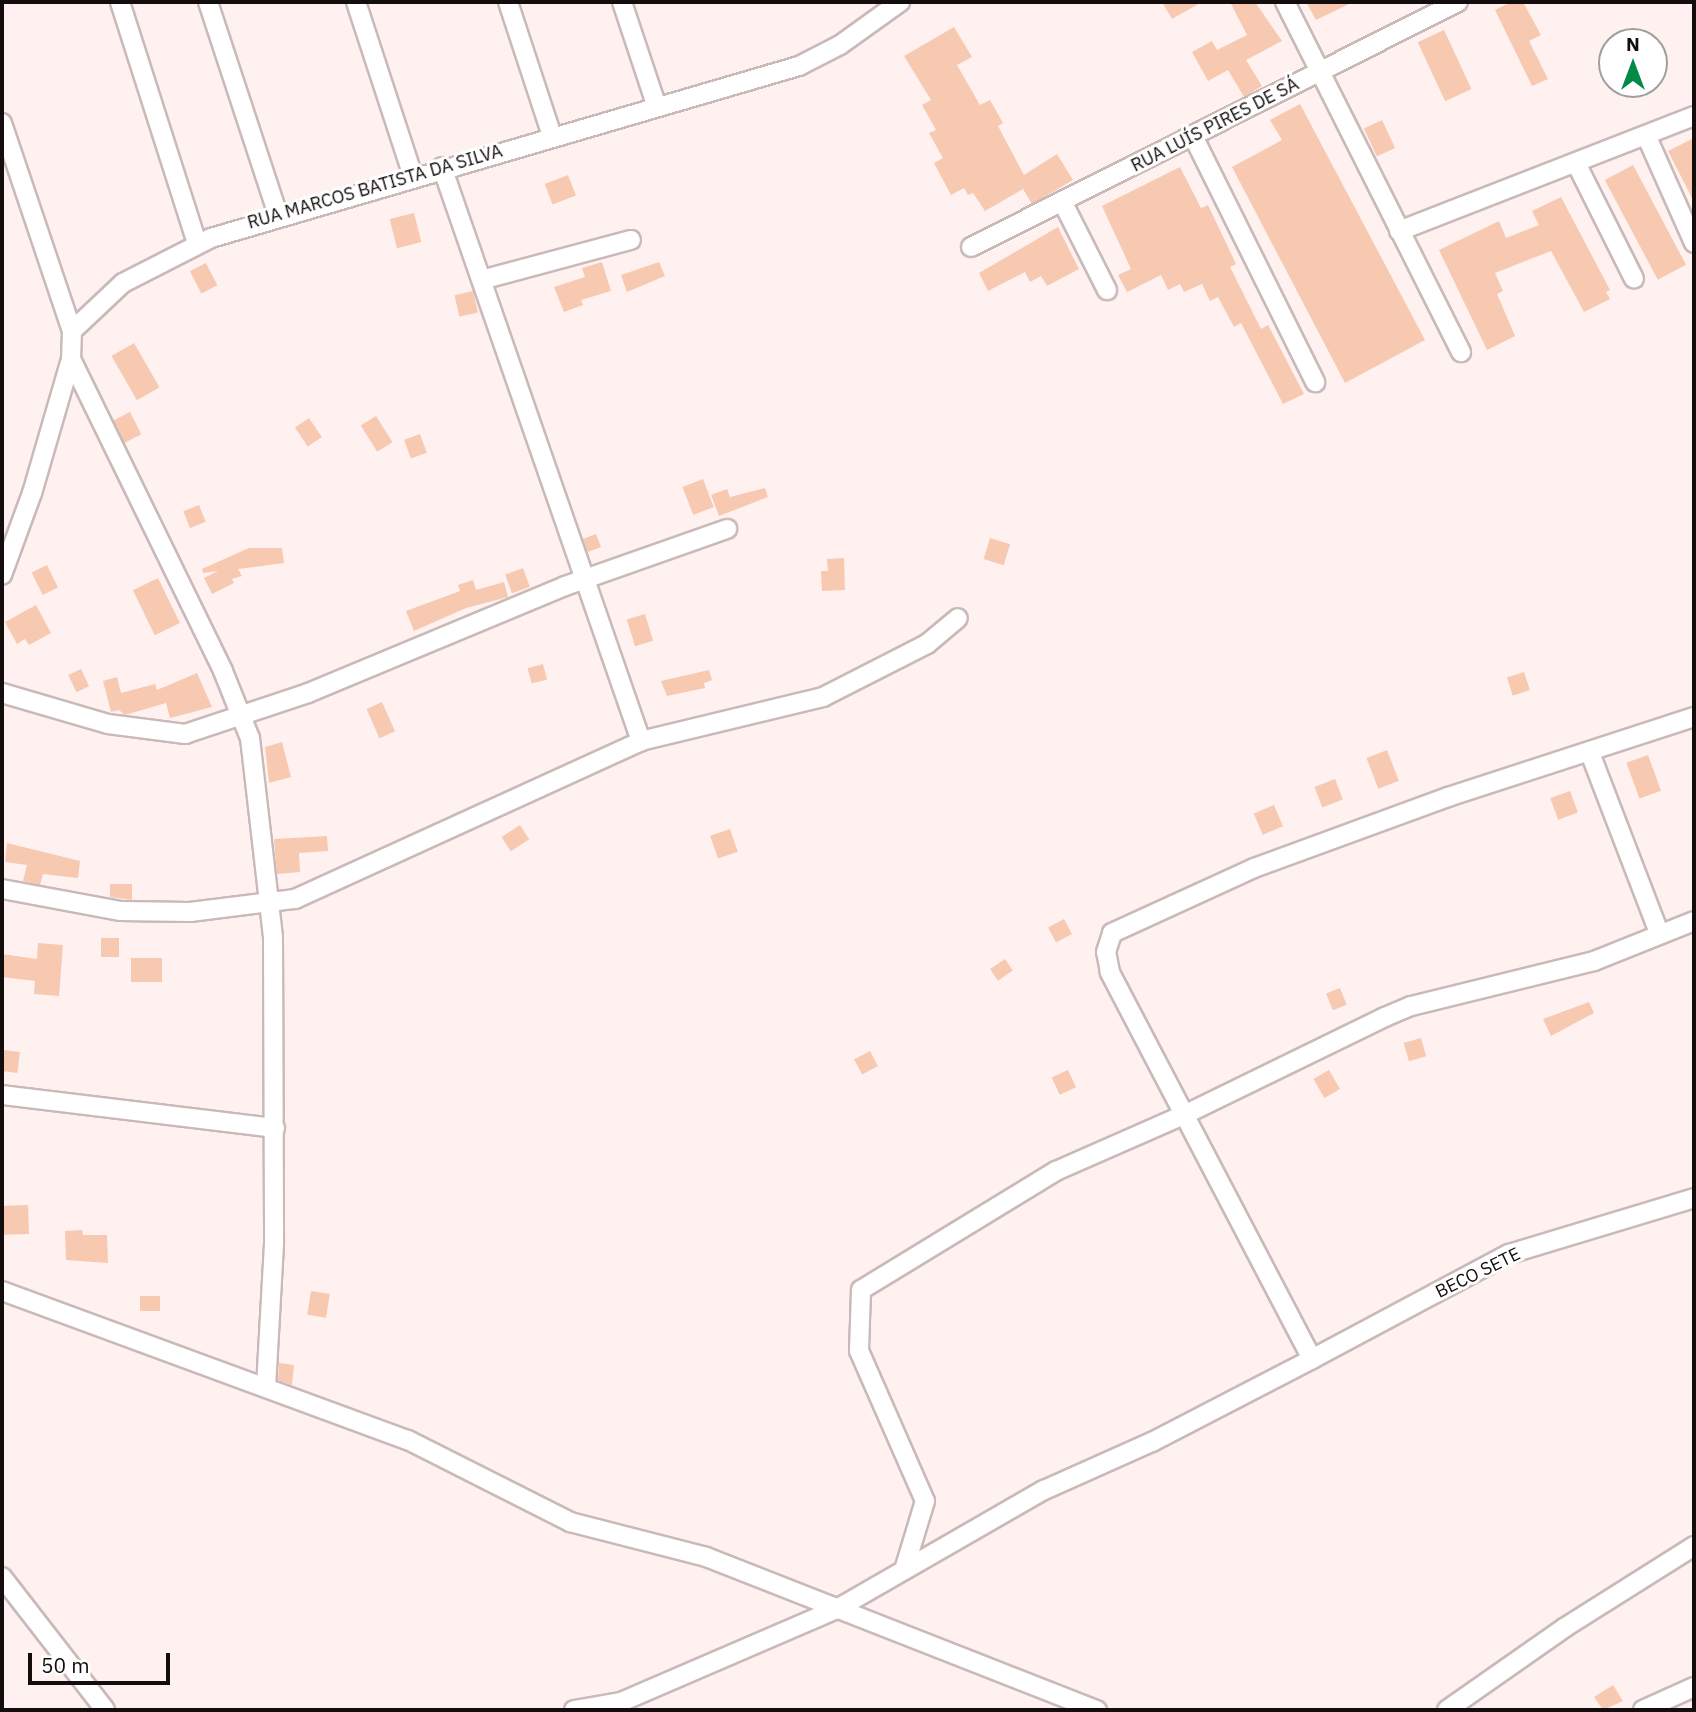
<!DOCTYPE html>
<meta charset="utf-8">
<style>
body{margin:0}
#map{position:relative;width:1696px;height:1712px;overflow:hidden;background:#fef1f0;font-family:"IBM Plex Sans",sans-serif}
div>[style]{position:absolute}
.building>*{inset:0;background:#f7c9b1;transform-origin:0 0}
.roads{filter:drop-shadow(2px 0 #c9bab9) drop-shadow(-2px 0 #c9bab9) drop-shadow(0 2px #c9bab9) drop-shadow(0 -2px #c9bab9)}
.street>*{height:18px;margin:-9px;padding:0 9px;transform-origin:9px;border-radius:9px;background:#fff}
span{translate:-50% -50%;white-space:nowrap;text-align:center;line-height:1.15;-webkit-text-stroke:6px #fff;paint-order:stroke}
.street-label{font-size:18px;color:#130e0d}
.frame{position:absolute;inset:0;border:4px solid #130e0d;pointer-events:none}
.north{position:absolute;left:1598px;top:28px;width:70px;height:70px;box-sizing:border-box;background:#fff;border:2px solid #a19f9e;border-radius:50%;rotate:0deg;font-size:19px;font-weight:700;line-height:28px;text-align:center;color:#130e0d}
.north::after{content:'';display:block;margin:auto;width:24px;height:32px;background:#028b48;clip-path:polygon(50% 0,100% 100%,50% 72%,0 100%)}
.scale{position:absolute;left:28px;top:1653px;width:142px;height:32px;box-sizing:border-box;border:4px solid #130e0d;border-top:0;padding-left:9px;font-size:21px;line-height:24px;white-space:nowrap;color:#130e0d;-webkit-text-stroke:5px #fff;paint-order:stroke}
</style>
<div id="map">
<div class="building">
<i style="clip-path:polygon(1162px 2px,1202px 2px,1172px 19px)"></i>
<i style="clip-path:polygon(1230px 2px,1255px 2px,1282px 41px,1246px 60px,1262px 86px,1244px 97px,1228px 70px,1208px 81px,1192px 52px,1212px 41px,1217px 50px,1247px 35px)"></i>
<i style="clip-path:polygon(1306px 2px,1353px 2px,1316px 20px)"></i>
<i style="clip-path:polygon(1511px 2px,1523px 2px,1541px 35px,1529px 41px,1548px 79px,1532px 86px,1495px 10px)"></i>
<i style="clip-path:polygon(954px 27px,972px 57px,957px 65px,980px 105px,990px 100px,1003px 123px,998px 126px,1024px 175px,1057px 154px,1073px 180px,1032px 204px,1023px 189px,985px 211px,973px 193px,968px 195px,964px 188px,951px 195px,934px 163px,943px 158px,929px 133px,936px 130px,922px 105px,931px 100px,904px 56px)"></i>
<i style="left:1444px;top:30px;width:65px;height:29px;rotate:65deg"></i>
<i style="clip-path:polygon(1300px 104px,1425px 340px,1345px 383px,1232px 167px,1282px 140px,1270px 120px)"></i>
<i style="left:1382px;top:120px;width:31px;height:20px;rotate:65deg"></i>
<i style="clip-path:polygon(1694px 138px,1694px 202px,1668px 151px)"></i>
<i style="left:1633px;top:165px;width:113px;height:32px;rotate:62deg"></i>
<i style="clip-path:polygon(1180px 167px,1201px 208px,1208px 205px,1217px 224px,1236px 264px,1230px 267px,1261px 329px,1268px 325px,1304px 394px,1283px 404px,1241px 323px,1234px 327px,1218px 297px,1210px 301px,1202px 284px,1184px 292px,1180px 284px,1168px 290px,1161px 275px,1127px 292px,1118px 275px,1131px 269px,1102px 206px)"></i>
<i style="left:568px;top:175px;width:22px;height:25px;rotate:69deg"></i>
<i style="clip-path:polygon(1561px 197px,1610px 290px,1606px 292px,1610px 299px,1584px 312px,1551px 251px,1495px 273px,1503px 291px,1497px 294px,1515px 336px,1487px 350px,1439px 250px,1499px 221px,1506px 238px,1539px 225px,1532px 211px)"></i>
<i style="left:414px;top:213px;width:30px;height:25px;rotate:76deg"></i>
<i style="clip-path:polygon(1058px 227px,1079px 269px,1047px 286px,1041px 276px,1030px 282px,1025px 272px,988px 291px,979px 273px)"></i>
<i style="clip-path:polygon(602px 262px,611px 291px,581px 300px,583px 305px,564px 312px,554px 287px,585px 277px,582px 268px)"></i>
<i style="clip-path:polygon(659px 262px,665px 276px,627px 292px,621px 275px)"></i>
<i style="left:206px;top:263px;width:25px;height:18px;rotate:63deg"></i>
<i style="left:473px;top:291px;width:22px;height:19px;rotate:77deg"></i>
<i style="left:134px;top:343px;width:51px;height:26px;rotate:60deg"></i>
<i style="left:130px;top:412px;width:25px;height:19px;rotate:63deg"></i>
<i style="left:376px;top:416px;width:31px;height:18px;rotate:58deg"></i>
<i style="left:309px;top:418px;width:23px;height:17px;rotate:56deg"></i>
<i style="left:420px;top:434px;width:20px;height:17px;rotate:70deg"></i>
<i style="left:703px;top:479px;width:30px;height:22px;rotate:69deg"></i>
<i style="clip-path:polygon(765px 488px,768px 497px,719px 516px,711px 495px,727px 489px,730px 497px)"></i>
<i style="left:199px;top:505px;width:18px;height:17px;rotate:68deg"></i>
<i style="left:596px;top:534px;width:14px;height:14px;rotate:69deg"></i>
<i style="left:990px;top:538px;width:21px;height:22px;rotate:17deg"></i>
<i style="clip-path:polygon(249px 548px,282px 548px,284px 563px,238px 569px,242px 576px,232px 579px,234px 583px,212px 594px,204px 578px,218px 571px,203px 573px,202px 569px)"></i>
<i style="clip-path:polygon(844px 558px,845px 590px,822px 591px,821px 571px,828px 571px,827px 559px)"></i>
<i style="left:47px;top:565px;width:25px;height:17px;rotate:64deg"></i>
<i style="left:523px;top:568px;width:20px;height:19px;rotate:70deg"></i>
<i style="left:158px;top:578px;width:50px;height:28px;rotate:64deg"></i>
<i style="clip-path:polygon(473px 580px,476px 590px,504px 582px,508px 597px,466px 608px,414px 631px,406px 611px,460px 591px,458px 585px)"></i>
<i style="clip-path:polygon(36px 605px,51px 633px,29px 645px,25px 639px,17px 644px,5px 622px)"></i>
<i style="left:645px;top:614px;width:28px;height:19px;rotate:73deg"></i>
<i style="left:543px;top:664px;width:16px;height:16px;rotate:75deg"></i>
<i style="left:81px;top:669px;width:19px;height:14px;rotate:65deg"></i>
<i style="clip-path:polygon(709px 670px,712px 680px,704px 683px,705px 688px,667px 696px,661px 681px)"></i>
<i style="left:1524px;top:672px;width:19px;height:18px;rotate:72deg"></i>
<i style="clip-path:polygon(197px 673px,212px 707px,170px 718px,166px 703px,125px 715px,119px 710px,111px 712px,103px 681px,117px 677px,121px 693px,155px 684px,157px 690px)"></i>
<i style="left:382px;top:702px;width:32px;height:17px;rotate:66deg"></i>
<i style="clip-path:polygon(282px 742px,291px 777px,269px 783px,265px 747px)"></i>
<i style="left:1387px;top:750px;width:33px;height:22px;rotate:69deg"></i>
<i style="left:1648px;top:755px;width:38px;height:23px;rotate:70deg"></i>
<i style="left:1335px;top:779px;width:22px;height:22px;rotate:69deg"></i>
<i style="left:1570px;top:791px;width:23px;height:21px;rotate:70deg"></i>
<i style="left:1274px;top:805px;width:23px;height:22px;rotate:67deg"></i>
<i style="left:520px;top:825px;width:17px;height:22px;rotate:57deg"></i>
<i style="left:730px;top:829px;width:24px;height:21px;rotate:71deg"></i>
<i style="clip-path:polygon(327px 836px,328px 851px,299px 853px,300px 872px,277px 874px,274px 839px)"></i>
<i style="clip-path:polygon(7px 843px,80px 861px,78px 878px,43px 874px,40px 885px,23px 881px,27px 865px,5px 862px)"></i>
<i style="clip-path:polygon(110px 884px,132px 884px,132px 900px,110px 897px)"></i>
<i style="left:1064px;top:919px;width:17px;height:18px;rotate:62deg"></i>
<i style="left:101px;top:938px;width:18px;height:19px"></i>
<i style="clip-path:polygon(38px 943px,63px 945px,59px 996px,34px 994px,35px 981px,2px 977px,2px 954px,37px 959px)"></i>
<i style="left:131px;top:958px;width:31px;height:24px"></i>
<i style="left:1005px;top:959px;width:14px;height:18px;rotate:56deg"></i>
<i style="left:1340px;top:988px;width:18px;height:15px;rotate:68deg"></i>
<i style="clip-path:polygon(1589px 1002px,1594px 1013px,1551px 1036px,1543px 1019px)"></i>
<i style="left:1421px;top:1038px;width:19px;height:18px;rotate:74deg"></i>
<i style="left:3px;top:1050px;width:17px;height:21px;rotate:7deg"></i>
<i style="left:870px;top:1051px;width:17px;height:18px;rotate:62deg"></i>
<i style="left:1068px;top:1070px;width:19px;height:18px;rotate:65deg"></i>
<i style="left:1329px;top:1070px;width:22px;height:18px;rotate:60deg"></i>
<i style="left:28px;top:1205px;width:29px;height:25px;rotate:88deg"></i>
<i style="clip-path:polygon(82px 1230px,83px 1235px,107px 1235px,108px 1263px,66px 1260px,65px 1231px)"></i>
<i style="left:311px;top:1291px;width:19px;height:24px;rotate:9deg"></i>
<i style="left:140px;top:1296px;width:20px;height:15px"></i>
<i style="clip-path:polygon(279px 1363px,294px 1365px,292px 1385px,278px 1380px)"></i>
<i style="clip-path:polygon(1613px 1685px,1623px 1701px,1603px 1710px,1594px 1697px)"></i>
</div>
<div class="roads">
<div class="street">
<i style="left:120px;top:2px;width:253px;rotate:72.3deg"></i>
<i style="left:208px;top:2px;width:224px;rotate:71.8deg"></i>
<i style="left:356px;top:2px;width:183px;rotate:71.9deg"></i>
<i style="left:508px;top:2px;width:141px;rotate:71.8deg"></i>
<i style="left:622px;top:2px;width:111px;rotate:71.6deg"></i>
<i style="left:1285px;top:2px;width:392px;rotate:63.3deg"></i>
<i style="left:2px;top:123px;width:219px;rotate:71.4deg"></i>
<i style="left:72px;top:331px;width:28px;rotate:92deg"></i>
<i style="left:71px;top:359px;width:140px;rotate:106.2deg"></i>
<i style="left:32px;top:493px;width:87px;rotate:110.1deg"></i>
<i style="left:1646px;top:135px;width:118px;rotate:66deg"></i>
<i style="left:1193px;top:136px;width:275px;rotate:63.6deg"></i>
<i style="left:1577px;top:165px;width:127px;rotate:63.4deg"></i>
<i style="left:442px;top:167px;width:608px;rotate:70.88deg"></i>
<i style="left:1062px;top:201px;width:100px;rotate:63.2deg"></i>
<i style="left:1399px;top:231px;width:317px;rotate:-21.3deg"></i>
<i style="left:971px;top:247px;width:545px;rotate:-26.71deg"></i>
<i style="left:485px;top:279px;width:151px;rotate:-15deg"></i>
<i style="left:72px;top:331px;width:70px;rotate:-43.3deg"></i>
<i style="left:123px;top:283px;width:99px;rotate:-27.1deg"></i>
<i style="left:211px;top:238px;width:613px;rotate:-16.31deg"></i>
<i style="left:799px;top:66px;width:46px;rotate:-27.1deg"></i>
<i style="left:840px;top:45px;width:74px;rotate:-35.6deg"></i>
<i style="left:71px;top:359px;width:347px;rotate:64deg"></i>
<i style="left:223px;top:671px;width:72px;rotate:68.1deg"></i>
<i style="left:250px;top:738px;width:201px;rotate:83.4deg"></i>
<i style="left:273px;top:938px;width:306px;rotate:89.8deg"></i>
<i style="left:274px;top:1244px;width:143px;rotate:93.2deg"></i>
<i style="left:2px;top:693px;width:110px;rotate:16.3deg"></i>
<i style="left:108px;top:724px;width:78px;rotate:7.4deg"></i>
<i style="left:185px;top:734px;width:130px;rotate:-18.4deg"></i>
<i style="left:308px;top:693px;width:278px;rotate:-22.6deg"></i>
<i style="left:565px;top:586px;width:172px;rotate:-19.4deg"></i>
<i style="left:1590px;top:753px;width:193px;rotate:69deg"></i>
<i style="left:2px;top:889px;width:121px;rotate:10.5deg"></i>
<i style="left:121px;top:911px;width:69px;rotate:0.8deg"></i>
<i style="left:190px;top:912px;width:106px;rotate:-7.1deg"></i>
<i style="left:295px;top:899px;width:380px;rotate:-24.5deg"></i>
<i style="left:641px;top:741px;width:187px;rotate:-13.6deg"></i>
<i style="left:823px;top:697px;width:117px;rotate:-27deg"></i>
<i style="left:927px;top:644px;width:40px;rotate:-40deg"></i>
<i style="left:2px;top:1095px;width:275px;rotate:6.9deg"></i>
<i style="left:2px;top:1291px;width:432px;rotate:20.2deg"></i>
<i style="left:408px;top:1440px;width:182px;rotate:26.8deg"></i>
<i style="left:570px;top:1522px;width:140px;rotate:14.4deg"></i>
<i style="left:706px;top:1557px;width:420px;rotate:21.4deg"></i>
<i style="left:1312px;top:1359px;width:223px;rotate:-28.1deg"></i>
<i style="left:1509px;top:1254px;width:193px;rotate:-16.8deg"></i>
<i style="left:904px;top:1570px;width:72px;rotate:-73.1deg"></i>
<i style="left:925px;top:1501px;width:164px;rotate:-113.7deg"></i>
<i style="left:859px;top:1351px;width:61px;rotate:-88.1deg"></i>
<i style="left:861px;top:1290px;width:228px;rotate:-31.4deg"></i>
<i style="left:1056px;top:1171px;width:142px;rotate:-23.7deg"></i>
<i style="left:1186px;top:1114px;width:221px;rotate:-26deg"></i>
<i style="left:1385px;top:1017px;width:28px;rotate:-23deg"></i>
<i style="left:1411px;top:1006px;width:188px;rotate:-13.8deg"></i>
<i style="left:1594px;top:961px;width:108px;rotate:-21.8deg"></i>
<i style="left:2px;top:1577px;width:168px;rotate:52.2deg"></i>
<i style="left:574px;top:1710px;width:48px;rotate:-9.7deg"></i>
<i style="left:611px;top:1710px;width:13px;rotate:-39deg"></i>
<i style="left:621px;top:1702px;width:233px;rotate:-23.3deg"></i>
<i style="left:835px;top:1610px;width:241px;rotate:-29.9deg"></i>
<i style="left:1044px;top:1490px;width:118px;rotate:-24deg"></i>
<i style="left:1152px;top:1442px;width:180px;rotate:-27.4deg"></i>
<i style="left:1312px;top:1359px;width:437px;rotate:-117.6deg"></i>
<i style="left:1110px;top:972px;width:20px;rotate:-101deg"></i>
<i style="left:1106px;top:952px;width:20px;rotate:-72deg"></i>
<i style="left:1112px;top:933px;width:156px;rotate:-24.6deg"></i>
<i style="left:1254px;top:868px;width:207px;rotate:-20.1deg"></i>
<i style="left:1448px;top:797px;width:259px;rotate:-18deg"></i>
<i style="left:1447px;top:1710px;width:143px;rotate:-35deg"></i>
<i style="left:1564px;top:1628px;width:154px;rotate:-32.2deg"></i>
<i style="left:1643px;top:1710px;width:56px;rotate:-24.3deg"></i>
</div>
</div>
<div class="street-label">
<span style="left:1215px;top:125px;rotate:-27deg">RUA LUÍS PIRES DE SÁ</span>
<span style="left:375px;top:187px;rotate:-16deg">RUA MARCOS BATISTA DA SILVA</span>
<span style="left:1478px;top:1273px;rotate:-26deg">BECO SETE</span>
</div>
<div class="frame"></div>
<div class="north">N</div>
<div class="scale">50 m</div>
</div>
